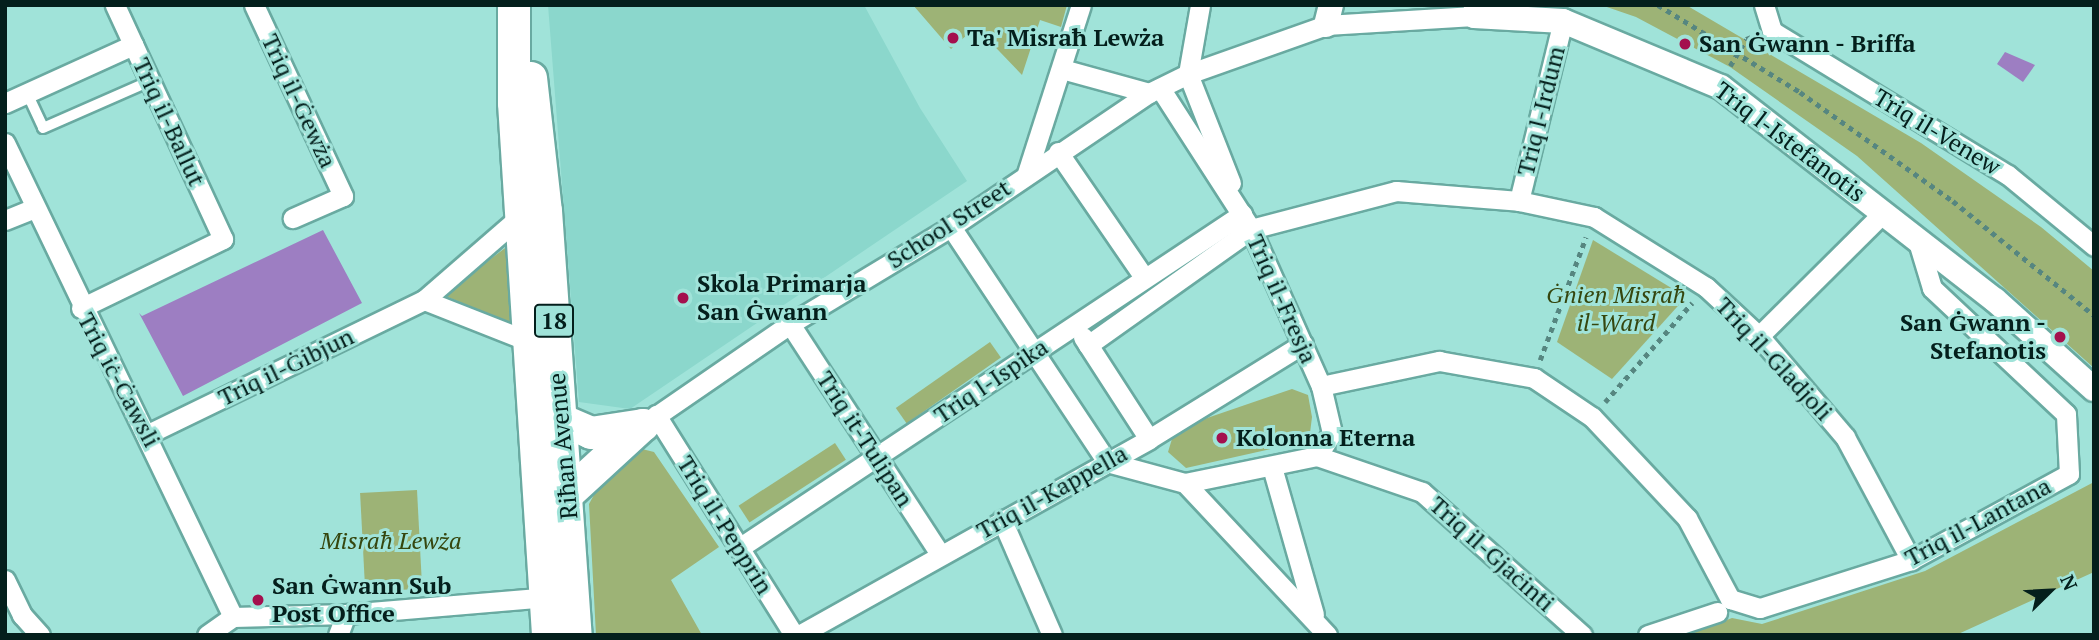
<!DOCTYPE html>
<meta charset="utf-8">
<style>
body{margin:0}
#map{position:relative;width:2099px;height:640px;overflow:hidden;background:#a0e3d9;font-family:"PT Serif",serif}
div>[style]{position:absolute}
.built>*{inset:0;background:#8bd7cc}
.green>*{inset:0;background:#9db376;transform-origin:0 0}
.water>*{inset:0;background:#9d7ec2}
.path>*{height:4.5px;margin-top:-2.25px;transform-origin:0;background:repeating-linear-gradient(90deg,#568680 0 5px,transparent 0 10px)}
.roads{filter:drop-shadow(2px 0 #69aaa1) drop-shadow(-2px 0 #69aaa1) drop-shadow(0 2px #69aaa1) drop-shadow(0 -2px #69aaa1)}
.service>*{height:10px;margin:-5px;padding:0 5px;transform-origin:5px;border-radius:5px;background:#fff}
.minor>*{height:19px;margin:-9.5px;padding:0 9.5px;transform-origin:9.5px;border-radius:9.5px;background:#fff}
.tertiary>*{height:24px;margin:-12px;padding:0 12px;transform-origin:12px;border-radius:12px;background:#fff}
.primary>*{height:32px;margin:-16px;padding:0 16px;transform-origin:16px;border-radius:16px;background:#fff}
.dots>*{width:19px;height:19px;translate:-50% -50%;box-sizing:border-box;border:4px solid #a0e3d9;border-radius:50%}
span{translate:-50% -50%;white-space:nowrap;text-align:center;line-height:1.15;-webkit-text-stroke:6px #a0e3d9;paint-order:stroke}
.shield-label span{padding:2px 5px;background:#a0e3d9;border:2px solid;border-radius:5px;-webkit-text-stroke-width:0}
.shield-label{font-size:23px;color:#041f1c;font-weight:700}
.poi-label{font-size:24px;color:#041f1c;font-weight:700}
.left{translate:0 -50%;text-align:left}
.right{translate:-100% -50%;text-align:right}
.street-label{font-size:24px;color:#041f1c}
.park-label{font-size:24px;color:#35460e;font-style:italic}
.frame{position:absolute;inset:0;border:7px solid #041f1c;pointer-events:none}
.north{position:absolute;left:2015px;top:556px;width:70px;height:70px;-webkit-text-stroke:5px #a0e3d9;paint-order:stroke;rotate:66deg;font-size:19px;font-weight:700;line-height:28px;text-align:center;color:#041f1c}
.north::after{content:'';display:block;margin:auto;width:24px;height:32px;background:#041f1c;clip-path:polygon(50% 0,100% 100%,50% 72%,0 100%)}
</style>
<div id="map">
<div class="built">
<i style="clip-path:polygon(548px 5px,864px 5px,920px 108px,967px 181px,630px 409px,579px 402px)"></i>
</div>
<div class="green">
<i style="clip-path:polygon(913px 5px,1067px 5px,1061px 27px,1040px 20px,1022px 75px,976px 27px,951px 49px)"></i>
<i style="clip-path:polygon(1601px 5px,1686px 5px,1921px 143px,2041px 227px,2094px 271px,2094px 368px,1857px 156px,1730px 67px,1636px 17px)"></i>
<i style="clip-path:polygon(1593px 240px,1686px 297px,1612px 379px,1557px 342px)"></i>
<i style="clip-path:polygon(513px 242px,517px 326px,443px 295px)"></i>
<i style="left:990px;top:342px;width:19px;height:115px;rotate:55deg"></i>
<i style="clip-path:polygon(1292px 389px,1308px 395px,1312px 417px,1310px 433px,1297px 443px,1186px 468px,1168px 452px,1175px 429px)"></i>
<i style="left:835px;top:443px;width:20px;height:115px;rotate:57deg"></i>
<i style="clip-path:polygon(642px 449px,654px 452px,719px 547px,671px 580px,702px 635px,596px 635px,589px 504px,607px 471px)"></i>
<i style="clip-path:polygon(2094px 482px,2094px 572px,1956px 635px,1688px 635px,1732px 618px,1762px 624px,1925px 571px)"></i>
<i style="left:417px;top:490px;width:99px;height:57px;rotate:87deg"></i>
</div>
<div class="water">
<i style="clip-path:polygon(2005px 52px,2035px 65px,2023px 82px,1997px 64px)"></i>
<i style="clip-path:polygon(323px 230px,362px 303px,183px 396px,139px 313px,142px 316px)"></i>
</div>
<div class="path">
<i style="left:1658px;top:5px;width:167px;rotate:31.5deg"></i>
<i style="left:1800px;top:92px;width:188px;rotate:35.5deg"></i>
<i style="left:1953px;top:201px;width:181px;rotate:39deg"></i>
<i style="left:1730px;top:66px;width:31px;rotate:-59deg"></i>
<i style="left:1746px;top:39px;width:9px;rotate:-21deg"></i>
<i style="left:1540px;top:360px;width:131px;rotate:-69.5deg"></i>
<i style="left:1605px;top:402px;width:132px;rotate:-48.7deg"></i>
</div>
<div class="roads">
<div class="service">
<i style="left:27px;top:93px;width:38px;rotate:65deg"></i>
<i style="left:43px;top:128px;width:117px;rotate:-23.7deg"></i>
</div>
<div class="minor">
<i style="left:254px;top:5px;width:211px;rotate:65deg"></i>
<i style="left:343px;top:196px;width:55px;rotate:156.3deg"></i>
<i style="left:1764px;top:5px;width:27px;rotate:73deg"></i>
<i style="left:1772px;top:31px;width:276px;rotate:31.4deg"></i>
<i style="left:2008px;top:175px;width:112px;rotate:39.5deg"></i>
<i style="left:1062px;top:69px;width:90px;rotate:15.4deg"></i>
<i style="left:1188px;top:74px;width:117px;rotate:68.5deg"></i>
<i style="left:1188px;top:74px;width:70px;rotate:-80.1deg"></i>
<i style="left:1160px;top:88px;width:168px;rotate:57.2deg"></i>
<i style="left:1251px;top:229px;width:172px;rotate:66deg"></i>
<i style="left:1321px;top:386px;width:48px;rotate:76.8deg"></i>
<i style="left:1332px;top:433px;width:27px;rotate:123deg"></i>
<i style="left:1317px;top:456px;width:135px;rotate:168.4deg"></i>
<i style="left:5px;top:103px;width:141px;rotate:-24.4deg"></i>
<i style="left:5px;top:143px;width:526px;rotate:64.31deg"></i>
<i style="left:1058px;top:152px;width:152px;rotate:55.5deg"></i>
<i style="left:1027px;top:173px;width:176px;rotate:-72.2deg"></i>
<i style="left:1519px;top:201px;width:185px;rotate:-76.3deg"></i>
<i style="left:5px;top:220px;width:31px;rotate:-22deg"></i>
<i style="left:951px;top:227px;width:282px;rotate:56.4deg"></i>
<i style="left:424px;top:300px;width:117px;rotate:21.5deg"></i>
<i style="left:81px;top:308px;width:158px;rotate:-25.9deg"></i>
<i style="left:223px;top:239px;width:258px;rotate:-114.8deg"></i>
<i style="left:790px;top:324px;width:273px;rotate:56.9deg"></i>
<i style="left:1759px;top:336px;width:173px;rotate:-44.8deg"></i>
<i style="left:1083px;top:337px;width:121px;rotate:57.1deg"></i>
<i style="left:1088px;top:345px;width:200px;rotate:-35.4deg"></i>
<i style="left:1251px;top:229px;width:150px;rotate:-14.7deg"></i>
<i style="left:1396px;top:191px;width:123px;rotate:4.6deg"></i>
<i style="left:1519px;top:201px;width:77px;rotate:12deg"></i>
<i style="left:1594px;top:217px;width:132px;rotate:32deg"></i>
<i style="left:1706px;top:287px;width:72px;rotate:42.8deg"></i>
<i style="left:1759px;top:336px;width:133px;rotate:49.6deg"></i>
<i style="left:1845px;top:437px;width:140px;rotate:61.8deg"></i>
<i style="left:1321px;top:386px;width:121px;rotate:-12deg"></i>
<i style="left:1439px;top:361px;width:97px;rotate:10.1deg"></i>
<i style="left:1534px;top:378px;width:70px;rotate:33.9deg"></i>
<i style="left:1592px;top:417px;width:139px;rotate:46.8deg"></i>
<i style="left:1687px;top:518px;width:92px;rotate:62deg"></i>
<i style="left:1730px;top:599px;width:31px;rotate:17deg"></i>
<i style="left:1760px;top:608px;width:158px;rotate:-17.6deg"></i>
<i style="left:1911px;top:560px;width:180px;rotate:-28.6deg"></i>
<i style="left:2069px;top:474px;width:60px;rotate:-92.9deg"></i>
<i style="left:2066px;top:414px;width:184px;rotate:-136.8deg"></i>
<i style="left:1932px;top:288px;width:45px;rotate:-106.8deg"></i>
<i style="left:656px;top:415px;width:260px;rotate:57.9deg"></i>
<i style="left:643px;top:425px;width:178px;rotate:-34.5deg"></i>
<i style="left:790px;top:324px;width:188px;rotate:-31.1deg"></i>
<i style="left:951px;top:227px;width:239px;rotate:-34.1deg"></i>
<i style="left:1149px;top:93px;width:43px;rotate:-26deg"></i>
<i style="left:1188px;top:74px;width:146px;rotate:-19.5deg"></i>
<i style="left:1326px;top:25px;width:148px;rotate:-3.5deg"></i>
<i style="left:148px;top:434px;width:307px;rotate:-25.9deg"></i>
<i style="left:424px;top:300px;width:131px;rotate:-41deg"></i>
<i style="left:1317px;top:456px;width:111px;rotate:18.9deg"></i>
<i style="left:1422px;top:492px;width:215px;rotate:41.8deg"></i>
<i style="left:1107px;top:462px;width:81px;rotate:15.1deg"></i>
<i style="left:1185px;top:483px;width:208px;rotate:46.9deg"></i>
<i style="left:1272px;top:467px;width:153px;rotate:74.1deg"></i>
<i style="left:1002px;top:520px;width:125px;rotate:66.5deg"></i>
<i style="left:739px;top:548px;width:604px;rotate:-33.58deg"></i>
<i style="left:5px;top:580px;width:39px;rotate:64deg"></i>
<i style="left:22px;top:615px;width:27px;rotate:48deg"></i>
<i style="left:207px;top:635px;width:32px;rotate:-35deg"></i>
<i style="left:233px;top:617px;width:113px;rotate:-1.5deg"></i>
<i style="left:346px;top:614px;width:202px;rotate:-4.8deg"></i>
<i style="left:338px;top:635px;width:22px;rotate:-69deg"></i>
<i style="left:799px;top:635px;width:401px;rotate:-29.2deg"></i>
<i style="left:1149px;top:439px;width:181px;rotate:-31.7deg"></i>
<i style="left:1648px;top:635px;width:73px;rotate:-18.4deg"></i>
</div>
<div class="tertiary">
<i style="left:1477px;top:5px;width:11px;rotate:105deg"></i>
<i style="left:1474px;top:16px;width:89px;rotate:3.2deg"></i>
<i style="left:1563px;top:21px;width:171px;rotate:22.7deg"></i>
<i style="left:1721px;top:87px;width:347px;rotate:37.9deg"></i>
<i style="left:1995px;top:300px;width:133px;rotate:42deg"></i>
<i style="left:1326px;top:25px;width:21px;rotate:-76deg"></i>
</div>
<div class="primary">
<i style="left:514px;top:5px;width:98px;rotate:90deg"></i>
<i style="left:514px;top:103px;width:533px;rotate:86.34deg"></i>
<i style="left:531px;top:78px;width:134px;rotate:83.6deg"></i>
<i style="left:546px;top:211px;width:425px;rotate:86deg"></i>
<i style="left:561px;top:420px;width:33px;rotate:23deg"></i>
<i style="left:591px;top:433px;width:53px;rotate:-8.7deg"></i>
<i style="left:568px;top:494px;width:102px;rotate:-42.6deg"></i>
</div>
</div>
<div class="dots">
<i style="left:953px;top:38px;background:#a4104e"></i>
<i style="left:1685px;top:44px;background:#a4104e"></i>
<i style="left:683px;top:298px;background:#a4104e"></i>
<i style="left:2060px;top:337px;background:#a4104e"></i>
<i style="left:1222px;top:438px;background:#a4104e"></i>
<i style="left:258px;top:600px;background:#a4104e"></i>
</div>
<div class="shield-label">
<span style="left:554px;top:321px">18</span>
</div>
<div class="poi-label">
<span class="left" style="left:967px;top:38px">Ta' Misraħ Lewża</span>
<span class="left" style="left:1699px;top:44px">San Ġwann - Briffa</span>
<span class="left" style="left:697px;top:298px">Skola Primarja<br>San Ġwann</span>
<span class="right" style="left:2046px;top:337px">San Ġwann -<br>Stefanotis</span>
<span class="left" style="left:1236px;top:438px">Kolonna Eterna</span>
<span class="left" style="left:272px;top:600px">San Ġwann Sub<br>Post Office</span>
</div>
<div class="street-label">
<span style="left:299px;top:101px;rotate:65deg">Triq il-Ġewża</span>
<span style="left:1541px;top:111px;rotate:-76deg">Triq l-Irdum</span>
<span style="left:169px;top:122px;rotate:65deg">Triq il-Ballut</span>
<span style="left:1937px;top:132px;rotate:31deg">Triq il-Venew</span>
<span style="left:1790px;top:142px;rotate:37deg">Triq l-Istefanotis</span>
<span style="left:949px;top:224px;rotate:-33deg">School Street</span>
<span style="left:1282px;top:299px;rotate:66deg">Triq il-Fresja</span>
<span style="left:1774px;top:359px;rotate:47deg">Triq il-Gladjoli</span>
<span style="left:286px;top:367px;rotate:-26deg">Triq il-Ġibjun</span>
<span style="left:119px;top:380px;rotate:62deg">Triq iċ-Ċawsli</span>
<span style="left:991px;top:381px;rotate:-34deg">Triq l-Ispika</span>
<span style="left:865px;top:439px;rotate:57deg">Triq it-Tulipan</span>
<span style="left:563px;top:446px;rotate:-95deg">Riħan Avenue</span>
<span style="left:1052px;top:492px;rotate:-29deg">Triq il-Kappella</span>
<span style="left:1978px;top:522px;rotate:-28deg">Triq il-Lantana</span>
<span style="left:725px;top:525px;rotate:58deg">Triq il-Pepprin</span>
<span style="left:1492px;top:554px;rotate:42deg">Triq il-Gjaċinti</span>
</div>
<div class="park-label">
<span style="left:1616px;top:309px">Ġnien Misraħ<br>il-Ward</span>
<span style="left:391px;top:541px">Misraħ Lewża</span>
</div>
<div class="frame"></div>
<div class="north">N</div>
</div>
